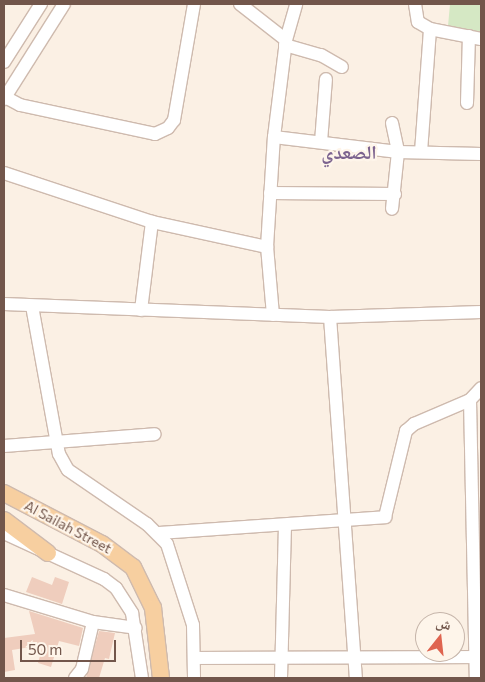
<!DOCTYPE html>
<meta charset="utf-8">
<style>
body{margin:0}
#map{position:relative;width:485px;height:682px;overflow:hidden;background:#fbf0e4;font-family:Commissioner,"Noto Naskh Arabic",sans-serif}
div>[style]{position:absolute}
.green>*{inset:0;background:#d5e8c4}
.building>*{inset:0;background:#efcdbd}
.roads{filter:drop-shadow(1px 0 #cebaae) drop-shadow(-1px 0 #cebaae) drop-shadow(0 1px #cebaae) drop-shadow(0 -1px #cebaae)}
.minor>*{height:12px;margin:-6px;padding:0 6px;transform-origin:6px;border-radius:6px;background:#fff}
.major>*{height:16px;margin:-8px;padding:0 8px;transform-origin:8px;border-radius:8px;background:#f7cfa0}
span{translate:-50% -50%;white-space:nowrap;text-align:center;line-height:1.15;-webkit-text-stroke:4.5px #fef5ea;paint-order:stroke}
.street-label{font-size:14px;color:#72564b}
.district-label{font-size:19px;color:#7c638f;font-weight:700}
.frame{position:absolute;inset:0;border:5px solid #72564b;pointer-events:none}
.north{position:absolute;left:415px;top:612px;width:50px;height:50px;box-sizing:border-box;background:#fef5ea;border:1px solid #c6b5aa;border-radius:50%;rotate:16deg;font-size:14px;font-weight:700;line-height:20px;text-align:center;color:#72564b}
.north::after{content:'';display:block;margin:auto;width:18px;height:22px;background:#df644f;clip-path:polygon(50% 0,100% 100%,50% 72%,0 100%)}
.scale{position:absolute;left:20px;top:640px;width:96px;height:22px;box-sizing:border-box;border:2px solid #72564b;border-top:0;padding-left:6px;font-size:15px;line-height:18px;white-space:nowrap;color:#72564b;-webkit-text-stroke:4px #fef5ea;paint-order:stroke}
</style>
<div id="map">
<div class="green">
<i style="clip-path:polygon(450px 4px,481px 4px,481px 32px,448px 26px)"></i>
</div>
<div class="building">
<i style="clip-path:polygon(32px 577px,52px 585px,55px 577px,69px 582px,62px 604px,26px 592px)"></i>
<i style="clip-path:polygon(29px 611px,83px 628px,79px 646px,59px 641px,51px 667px,38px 663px,43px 645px,12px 650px,15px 670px,4px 672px,4px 638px,35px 634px)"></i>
<i style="clip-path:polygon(99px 631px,115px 633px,109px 659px,105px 658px,99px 678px,86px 678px)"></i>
</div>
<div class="roads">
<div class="minor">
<i style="left:240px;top:4px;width:58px;rotate:38deg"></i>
<i style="left:415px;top:4px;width:18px;rotate:81deg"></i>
<i style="left:418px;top:22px;width:14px;rotate:30deg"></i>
<i style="left:430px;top:29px;width:52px;rotate:11.1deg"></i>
<i style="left:285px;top:45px;width:37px;rotate:16deg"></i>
<i style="left:321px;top:55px;width:24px;rotate:30deg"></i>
<i style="left:4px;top:62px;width:69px;rotate:-57.5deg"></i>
<i style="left:5px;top:97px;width:17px;rotate:28deg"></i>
<i style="left:20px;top:105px;width:138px;rotate:12.1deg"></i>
<i style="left:155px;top:134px;width:14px;rotate:-25deg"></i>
<i style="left:168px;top:128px;width:10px;rotate:-53deg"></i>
<i style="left:174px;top:120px;width:118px;rotate:-80.2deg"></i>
<i style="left:4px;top:99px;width:112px;rotate:-57.7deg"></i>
<i style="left:467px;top:103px;width:67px;rotate:-88.3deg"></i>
<i style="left:392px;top:123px;width:30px;rotate:78deg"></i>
<i style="left:398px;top:152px;width:57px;rotate:96deg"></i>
<i style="left:274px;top:137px;width:125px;rotate:6.9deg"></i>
<i style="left:398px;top:152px;width:83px;rotate:1.4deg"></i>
<i style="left:321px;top:142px;width:63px;rotate:-85.5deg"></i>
<i style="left:421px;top:152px;width:123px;rotate:-85.8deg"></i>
<i style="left:4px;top:173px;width:156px;rotate:18.3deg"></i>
<i style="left:152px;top:222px;width:118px;rotate:12.3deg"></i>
<i style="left:270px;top:193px;width:125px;rotate:0.5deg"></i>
<i style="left:4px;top:304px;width:326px;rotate:2.3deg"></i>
<i style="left:330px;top:317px;width:151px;rotate:-1.9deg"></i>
<i style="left:32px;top:306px;width:150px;rotate:79.7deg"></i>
<i style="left:59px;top:454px;width:18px;rotate:61deg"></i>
<i style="left:68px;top:470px;width:96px;rotate:34.4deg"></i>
<i style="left:147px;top:524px;width:28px;rotate:45deg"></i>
<i style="left:167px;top:544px;width:85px;rotate:72.2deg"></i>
<i style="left:193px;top:625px;width:53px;rotate:88.9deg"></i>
<i style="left:141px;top:310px;width:89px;rotate:-82.9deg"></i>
<i style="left:273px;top:315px;width:68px;rotate:-95deg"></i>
<i style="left:267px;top:247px;width:110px;rotate:-86.4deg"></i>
<i style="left:274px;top:137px;width:98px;rotate:-82.9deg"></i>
<i style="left:286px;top:40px;width:37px;rotate:-74deg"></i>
<i style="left:330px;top:317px;width:362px;rotate:85.9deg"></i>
<i style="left:470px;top:400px;width:278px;rotate:88.8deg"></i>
<i style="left:4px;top:446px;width:151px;rotate:-4.5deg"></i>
<i style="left:4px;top:533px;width:110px;rotate:24.7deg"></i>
<i style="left:104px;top:579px;width:15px;rotate:37deg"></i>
<i style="left:116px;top:588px;width:30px;rotate:57deg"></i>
<i style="left:132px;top:613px;width:66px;rotate:81.3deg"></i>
<i style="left:158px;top:533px;width:228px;rotate:-4deg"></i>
<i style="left:385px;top:517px;width:89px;rotate:-76.3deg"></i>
<i style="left:406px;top:431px;width:11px;rotate:-41deg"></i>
<i style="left:414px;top:424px;width:61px;rotate:-23.2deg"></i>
<i style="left:470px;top:400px;width:16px;rotate:-47deg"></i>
<i style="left:4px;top:595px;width:93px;rotate:16.9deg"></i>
<i style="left:93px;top:622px;width:43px;rotate:7.9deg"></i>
<i style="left:196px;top:658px;width:285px;rotate:-0.2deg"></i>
<i style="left:75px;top:678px;width:11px;rotate:-52deg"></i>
<i style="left:82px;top:669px;width:48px;rotate:-76.8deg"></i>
<i style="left:281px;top:678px;width:153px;rotate:-88.5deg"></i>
</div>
<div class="major">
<i style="left:4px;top:493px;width:110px;rotate:27.5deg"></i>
<i style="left:102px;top:544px;width:39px;rotate:37deg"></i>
<i style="left:133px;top:567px;width:46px;rotate:64deg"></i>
<i style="left:153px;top:608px;width:70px;rotate:83.5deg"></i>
<i style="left:4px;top:520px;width:55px;rotate:36.9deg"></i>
</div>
</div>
<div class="street-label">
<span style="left:68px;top:527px;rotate:28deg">Al Sailah Street</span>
</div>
<div class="district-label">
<span style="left:349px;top:152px">الصعدي</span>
</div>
<div class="frame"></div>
<div class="north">ش</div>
<div class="scale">50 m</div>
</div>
